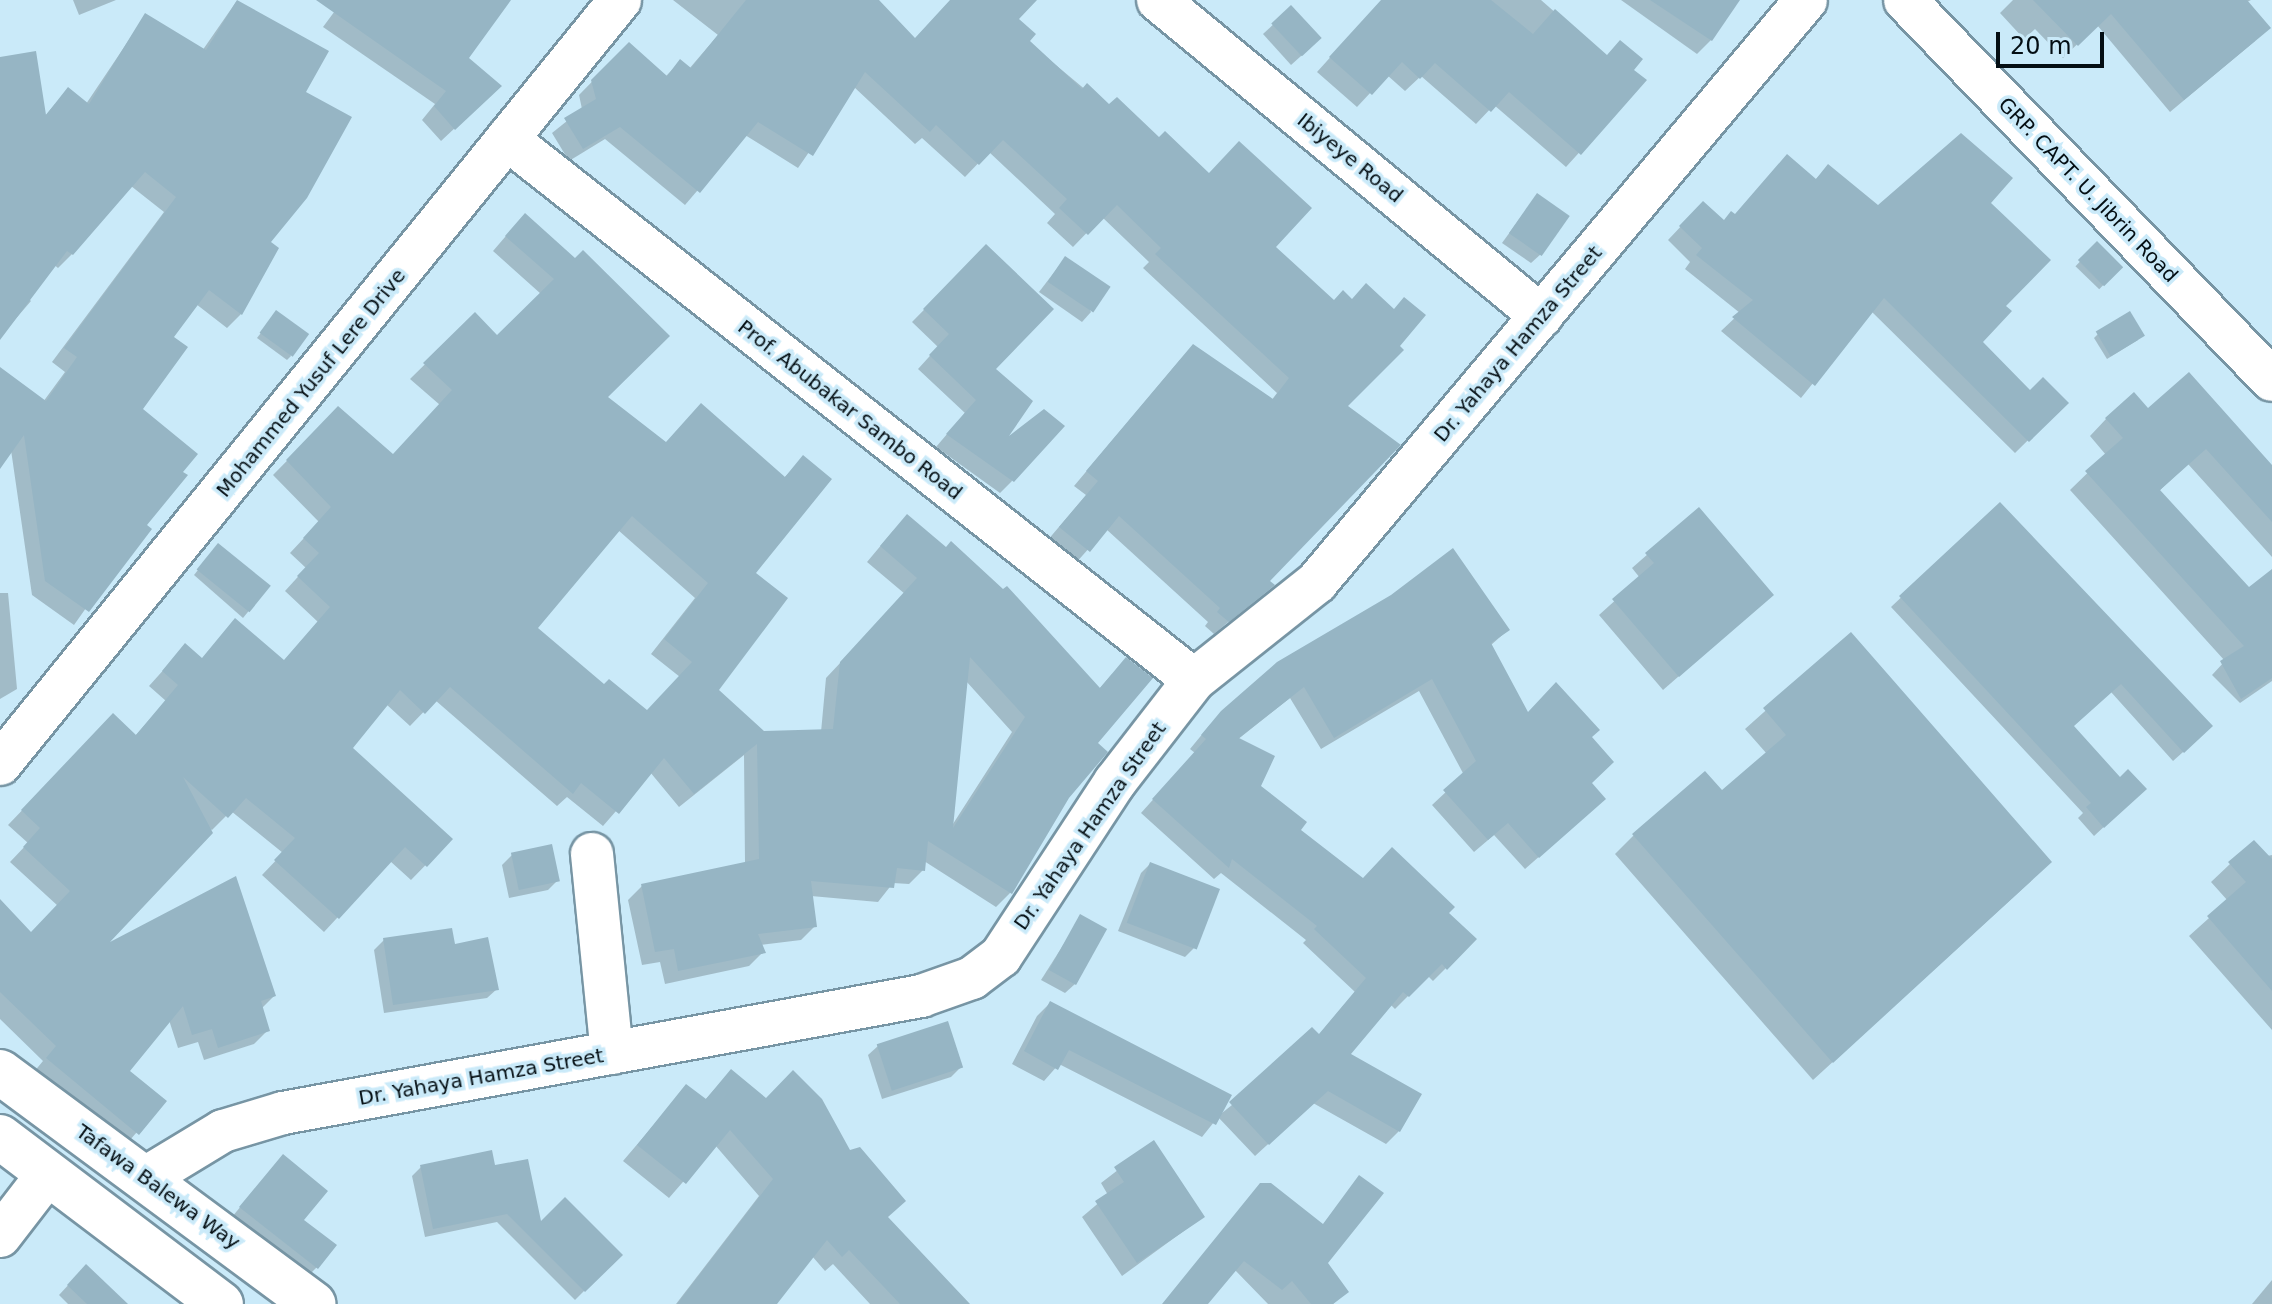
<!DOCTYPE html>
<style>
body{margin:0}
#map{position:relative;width:2272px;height:1304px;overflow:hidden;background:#caeaf9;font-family:"DejaVu Sans",sans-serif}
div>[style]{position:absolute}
.shadow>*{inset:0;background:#0003;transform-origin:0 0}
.building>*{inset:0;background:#96b5c4;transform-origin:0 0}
.roads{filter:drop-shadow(2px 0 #7795a4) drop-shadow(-2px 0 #7795a4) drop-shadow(0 2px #7795a4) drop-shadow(0 -2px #7795a4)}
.street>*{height:42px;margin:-21px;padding:0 21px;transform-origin:21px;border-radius:21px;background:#fff}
.secondary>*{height:44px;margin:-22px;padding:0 22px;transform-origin:22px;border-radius:22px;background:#fff}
span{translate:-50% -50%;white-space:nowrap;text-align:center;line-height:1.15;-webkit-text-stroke:7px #caeaf9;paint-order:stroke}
.street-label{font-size:20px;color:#040e13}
.scale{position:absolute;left:1996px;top:32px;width:108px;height:36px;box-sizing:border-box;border:4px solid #040e13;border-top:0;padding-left:10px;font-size:24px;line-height:28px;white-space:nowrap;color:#040e13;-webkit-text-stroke:6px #caeaf9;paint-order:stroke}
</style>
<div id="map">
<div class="shadow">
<i style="clip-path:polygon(73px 0,116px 0,79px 15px)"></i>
<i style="clip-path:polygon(343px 0,508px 0,467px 59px,486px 99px,441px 141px,422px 120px,435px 104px,323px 27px)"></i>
<i style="clip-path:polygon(673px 0,877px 0,914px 40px,951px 0,1029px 0,1016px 19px,1027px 41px,1274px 247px,1345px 406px,1267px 581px,1272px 585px,1214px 634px,1205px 626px,1208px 622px,1106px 529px,1075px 564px,1047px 541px,1086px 495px,1074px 486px,1180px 360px,1271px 401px,1277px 393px,1143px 268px,1149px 262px,1102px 217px,1073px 247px,1047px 223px,1055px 214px,989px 152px,965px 177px,922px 138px,915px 144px,854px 87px,798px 168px,745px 135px,685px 205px,605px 139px,569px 161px,552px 133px,582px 109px,579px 95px,629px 44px,665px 77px,680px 62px,689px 69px,718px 35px)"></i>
<i style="clip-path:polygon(1382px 0,1541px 0,1606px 57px,1644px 81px,1566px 167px,1494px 105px,1476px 124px,1421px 76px,1405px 91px,1387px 75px,1357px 107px,1317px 72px)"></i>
<i style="clip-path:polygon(1621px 0,1728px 0,1711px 40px,1697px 54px)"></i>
<i style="clip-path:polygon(2013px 0,2251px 0,2247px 2px,2255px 41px,2170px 112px,2097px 25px,2063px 58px,2035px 29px,2024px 39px,2000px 13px)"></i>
<i style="clip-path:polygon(236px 2px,303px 93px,268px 242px,241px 314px,227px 328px,196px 304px,171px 337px,140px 409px,144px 526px,74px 625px,32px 595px,11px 450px,0 465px,0 370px,43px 402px,65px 372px,52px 362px,164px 212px,131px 186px,72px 254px,58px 268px,53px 264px,26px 296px,31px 301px,0 337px,0 59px,44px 117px,55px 104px,86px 104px,145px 16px,202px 51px)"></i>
<i style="clip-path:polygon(1291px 8px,1310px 48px,1291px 65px,1263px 34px)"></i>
<i style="clip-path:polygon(1828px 167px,1878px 208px,1988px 203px,2003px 306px,1980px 342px,2030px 393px,2066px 403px,2015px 453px,1871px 311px,1801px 398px,1721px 331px,1740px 313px,1685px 269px,1690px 262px,1668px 240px,1703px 203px,1723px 222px,1815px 180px)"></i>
<i style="clip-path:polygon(1537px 195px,1541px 254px,1531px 263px,1502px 243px)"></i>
<i style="clip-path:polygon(evenodd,512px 229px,575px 260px,606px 398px,666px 444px,783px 479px,803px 458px,753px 573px,717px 690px,764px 733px,821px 732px,826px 678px,905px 594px,867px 562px,893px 531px,1099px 689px,1112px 674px,1095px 743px,1010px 893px,996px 907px,924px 861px,923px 870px,909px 884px,893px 883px,878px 902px,811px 896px,815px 926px,801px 940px,760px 945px,763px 952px,749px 966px,665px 984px,660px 962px,642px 965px,628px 900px,642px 886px,745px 864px,744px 755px,679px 807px,650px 772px,603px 826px,567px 797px,557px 806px,435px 700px,410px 726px,386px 704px,350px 748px,451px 839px,411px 880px,390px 861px,324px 932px,262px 875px,283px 853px,231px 811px,212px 830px,207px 827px,102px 947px,274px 996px,261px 1009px,268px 1030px,254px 1044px,204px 1060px,198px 1042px,178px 1048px,169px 1020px,128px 1071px,164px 1101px,123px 1148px,33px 1073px,43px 1061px,0 1019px,0 902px,31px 935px,58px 906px,10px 862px,28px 843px,8px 825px,100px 729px,135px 736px,166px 701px,149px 686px,185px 646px,201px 660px,283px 662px,318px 622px,285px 591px,306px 568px,290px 553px,319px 522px,273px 475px,338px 409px,392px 456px,440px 405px,410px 379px,475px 315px,497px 338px,541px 294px,493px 251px,512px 229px,618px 530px,695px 598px,651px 654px,680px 677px,647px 712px,604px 687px,535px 628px,618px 530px,512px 229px,966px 681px,1012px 732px,951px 827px,966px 681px)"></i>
<i style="left:2097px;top:244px;width:33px;height:31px;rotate:44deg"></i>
<i style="clip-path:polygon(986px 247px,993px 369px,1012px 481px,1000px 493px,936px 447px,965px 413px,918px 369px,938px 347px,912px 322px)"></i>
<i style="clip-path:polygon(1065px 258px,1091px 312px,1082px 322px,1039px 292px)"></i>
<i style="clip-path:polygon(273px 317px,291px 356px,287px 360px,257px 338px)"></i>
<i style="clip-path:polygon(2098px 334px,2138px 340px,2107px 359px,2094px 338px)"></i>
<i style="clip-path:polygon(2148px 411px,2272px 468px,2272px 557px,2188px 464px,2159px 491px,2248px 590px,2272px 572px,2272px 681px,2240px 703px,2212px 675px,2225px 661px,2070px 490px,2106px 455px,2090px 436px,2106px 419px)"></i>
<i style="clip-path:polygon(2000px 504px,2201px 736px,2173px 761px,2111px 692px,2072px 727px,2134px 799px,2094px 836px,2078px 818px,2083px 813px,1891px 607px)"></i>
<i style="clip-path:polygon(1698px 510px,1772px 595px,1663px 690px,1599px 615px,1640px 578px,1632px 568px)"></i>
<i style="clip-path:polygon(214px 550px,269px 586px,243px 618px,194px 575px)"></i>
<i style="clip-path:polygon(0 593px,8px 593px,17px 689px,0 699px)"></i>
<i style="clip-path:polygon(1508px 630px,1491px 645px,1527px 714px,1590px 738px,1590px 812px,1525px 869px,1494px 835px,1474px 852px,1432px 805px,1464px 775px,1419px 691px,1321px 749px,1290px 698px,1237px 740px,1258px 786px,1299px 830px,1363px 881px,1446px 913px,1474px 940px,1433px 981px,1428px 976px,1395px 1009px,1390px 1004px,1348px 1054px,1399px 1131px,1386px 1144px,1313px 1103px,1255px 1156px,1218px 1117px,1202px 1137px,1059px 1064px,1044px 1081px,1012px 1064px,1037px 1016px,1050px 1003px,1222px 1113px,1318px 1036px,1355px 992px,1303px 943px,1306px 940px,1221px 873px,1214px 879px,1141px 813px,1195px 753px,1190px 749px,1209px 726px,1279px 664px)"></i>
<i style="clip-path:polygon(1851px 634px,2031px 881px,1813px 1080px,1615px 854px,1634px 835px,1722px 793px,1767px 754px,1745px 729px)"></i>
<i style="clip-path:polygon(512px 855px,557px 881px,548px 890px,509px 898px,502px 865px)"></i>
<i style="clip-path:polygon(2272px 855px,2272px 1030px,2189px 936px,2228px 901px,2211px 882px,2230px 864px)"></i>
<i style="clip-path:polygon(1150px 864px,1195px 947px,1185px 957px,1118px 931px,1141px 873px)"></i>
<i style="clip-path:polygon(1081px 917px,1075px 984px,1065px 993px,1041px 980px)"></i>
<i style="clip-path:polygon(384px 940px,453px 947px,497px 989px,487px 998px,384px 1013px,374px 950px)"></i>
<i style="clip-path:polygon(878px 1046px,960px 1068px,951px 1077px,882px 1099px,868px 1055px)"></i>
<i style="clip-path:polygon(731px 1071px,886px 1218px,968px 1304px,870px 1304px,833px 1264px,825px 1271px,812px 1256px,775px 1304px,676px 1304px,759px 1196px,715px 1145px,669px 1198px,623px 1161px,687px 1086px,704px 1101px)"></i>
<i style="clip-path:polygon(1153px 1143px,1203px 1217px,1122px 1276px,1082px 1217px,1108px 1195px,1101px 1183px)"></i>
<i style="clip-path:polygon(275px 1165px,317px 1267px,308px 1276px,232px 1217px)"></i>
<i style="clip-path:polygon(421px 1167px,494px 1167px,539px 1225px,620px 1255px,575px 1300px,497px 1222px,425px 1237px,412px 1176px)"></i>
<i style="clip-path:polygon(1359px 1178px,1325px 1263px,1347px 1292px,1333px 1304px,1268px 1304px,1234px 1269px,1207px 1304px,1166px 1304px,1251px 1195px,1322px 1226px)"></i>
<i style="clip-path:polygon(86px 1266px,125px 1304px,68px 1304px,59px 1295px)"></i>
<i style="clip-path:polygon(2272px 1280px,2272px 1304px,2252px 1304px)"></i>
</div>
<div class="building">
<i style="clip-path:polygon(237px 0,329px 51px,306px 92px,352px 117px,307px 198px,271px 242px,279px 248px,242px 315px,209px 290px,174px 337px,188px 347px,143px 409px,198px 454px,183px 472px,188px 475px,147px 525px,152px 529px,89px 612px,45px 581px,24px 435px,0 469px,0 367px,46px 401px,77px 357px,64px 348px,176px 197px,145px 172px,73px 255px,67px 251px,0 340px,0 57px,36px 51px,46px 115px,68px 87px,89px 104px,145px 13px,206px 50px)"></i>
<i style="clip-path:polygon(316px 0,511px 0,469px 58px,502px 86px,455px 130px,434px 106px,446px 91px)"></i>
<i style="clip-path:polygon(746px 0,879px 0,915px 38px,950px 0,1037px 0,1019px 19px,1036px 34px,1030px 41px,1082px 89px,1087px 83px,1109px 104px,1117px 97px,1159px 137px,1165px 131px,1209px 173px,1239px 141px,1312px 208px,1276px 247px,1334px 300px,1343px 290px,1352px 299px,1366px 283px,1394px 309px,1404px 297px,1426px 315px,1400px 346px,1404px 350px,1348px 406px,1401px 445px,1270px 581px,1275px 585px,1229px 622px,1217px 612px,1220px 608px,1119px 516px,1090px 552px,1059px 527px,1098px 481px,1086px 471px,1193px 344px,1273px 399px,1289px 378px,1155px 254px,1161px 248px,1117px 205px,1088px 235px,1059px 208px,1067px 199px,1003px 140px,979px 165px,936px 125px,930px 132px,865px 72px,813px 156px,758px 122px,700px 193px,620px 127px,583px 149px,564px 118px,596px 99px,591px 80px,629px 42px,667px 76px,680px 59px,691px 68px)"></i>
<i style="clip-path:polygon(1381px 0,1491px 0,1533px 34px,1555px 9px,1607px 55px,1620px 40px,1643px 59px,1634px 70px,1647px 80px,1581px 155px,1509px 92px,1491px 112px,1435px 63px,1420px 79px,1402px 62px,1372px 95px,1329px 57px)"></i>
<i style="clip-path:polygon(1650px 0,1740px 0,1712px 41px)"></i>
<i style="clip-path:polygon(2033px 0,2247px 0,2271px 28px,2184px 100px,2111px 14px,2078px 46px)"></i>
<i style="left:1291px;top:5px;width:45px;height:27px;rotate:47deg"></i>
<i style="clip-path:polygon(1961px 133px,2013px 178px,1991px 203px,2051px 260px,2006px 306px,2012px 311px,1983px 342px,2030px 390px,2043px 377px,2069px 403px,2029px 442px,1884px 298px,1815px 386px,1732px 317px,1753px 300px,1696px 255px,1702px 248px,1679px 226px,1703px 201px,1724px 220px,1731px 211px,1735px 214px,1787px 154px,1816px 179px,1828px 164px,1878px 205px)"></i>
<i style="left:1537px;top:193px;width:40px;height:49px;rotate:35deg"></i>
<i style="clip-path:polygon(evenodd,525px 213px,575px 258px,583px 250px,670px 336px,608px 397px,666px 442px,701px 403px,785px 477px,803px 455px,832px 479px,756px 573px,788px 598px,719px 690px,764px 731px,833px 729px,840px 662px,917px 578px,880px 546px,907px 514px,946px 547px,951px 541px,1003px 589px,1007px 586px,1100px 688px,1126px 657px,1153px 678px,1098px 743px,1108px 752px,1069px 798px,1012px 894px,928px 841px,925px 871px,897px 868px,894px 888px,811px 881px,817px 927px,758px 934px,766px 953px,678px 971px,674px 949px,655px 952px,641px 884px,759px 859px,757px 744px,694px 794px,664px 758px,619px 814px,581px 783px,573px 794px,450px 687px,425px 714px,400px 690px,353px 748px,453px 839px,427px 867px,405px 847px,339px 919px,274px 860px,295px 838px,246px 798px,228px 818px,183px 777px,213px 833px,110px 942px,236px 876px,276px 996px,261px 1001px,270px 1031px,218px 1048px,212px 1029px,192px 1035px,183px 1006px,130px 1071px,167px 1101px,139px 1135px,46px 1058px,56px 1046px,0 992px,0 899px,31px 932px,70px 891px,23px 847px,40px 828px,21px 810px,113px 713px,136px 735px,178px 685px,162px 671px,185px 643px,202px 658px,235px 618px,284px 660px,330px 607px,297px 576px,319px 553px,303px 538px,331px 507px,286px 460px,338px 406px,393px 454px,452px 390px,423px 363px,475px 312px,497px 335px,554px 279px,505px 236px,525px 213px,632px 516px,708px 583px,664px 639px,692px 662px,647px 710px,609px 679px,604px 684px,538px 628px,632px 516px,525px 213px,970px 657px,1025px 717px,953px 828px,970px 657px)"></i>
<i style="left:2097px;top:241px;width:37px;height:27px;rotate:45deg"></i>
<i style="clip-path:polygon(986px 244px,1054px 309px,996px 369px,1033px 401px,1009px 436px,1044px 409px,1065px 426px,1014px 482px,946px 434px,976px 400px,929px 355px,949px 334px,923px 309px)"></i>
<i style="left:1065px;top:256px;width:55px;height:31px;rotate:34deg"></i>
<i style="left:276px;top:310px;width:41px;height:28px;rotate:36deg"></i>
<i style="left:2130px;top:311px;width:29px;height:40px;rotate:59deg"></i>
<i style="clip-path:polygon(2189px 372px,2272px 465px,2272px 522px,2206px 449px,2160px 490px,2249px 587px,2272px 569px,2272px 678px,2241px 699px,2220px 661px,2244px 646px,2085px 471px,2123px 438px,2105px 418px,2134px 392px,2148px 408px)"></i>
<i style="clip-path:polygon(2000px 502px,2213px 726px,2184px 753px,2121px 684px,2074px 726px,2120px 777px,2128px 769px,2147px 789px,2104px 828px,2086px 807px,2091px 803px,1899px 596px)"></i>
<i style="clip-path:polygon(1699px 507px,1774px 595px,1679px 677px,1612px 599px,1654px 563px,1645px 553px)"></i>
<i style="left:218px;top:543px;width:68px;height:34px;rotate:39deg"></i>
<i style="clip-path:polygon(1453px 548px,1510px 630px,1491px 643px,1528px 712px,1556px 682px,1600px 730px,1592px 737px,1614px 762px,1592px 783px,1606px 799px,1539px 858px,1508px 823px,1488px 840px,1443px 790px,1476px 761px,1432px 679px,1334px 738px,1304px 687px,1239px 738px,1275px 756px,1261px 786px,1307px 822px,1301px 830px,1363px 878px,1392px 847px,1455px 907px,1449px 913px,1477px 939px,1447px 970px,1442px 964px,1409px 997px,1403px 992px,1351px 1054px,1422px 1094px,1400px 1132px,1328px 1091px,1269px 1145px,1229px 1102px,1312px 1027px,1319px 1034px,1366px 978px,1314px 929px,1317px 926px,1232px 859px,1229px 868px,1152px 799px,1206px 739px,1201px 735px,1221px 711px,1277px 662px,1391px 595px)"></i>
<i style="clip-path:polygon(1851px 632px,2052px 862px,1833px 1063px,1632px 834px,1705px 771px,1722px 790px,1786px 735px,1763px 708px)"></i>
<i style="clip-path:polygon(2254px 840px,2272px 859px,2272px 991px,2207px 916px,2246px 882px,2228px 862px)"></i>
<i style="left:552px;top:844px;width:38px;height:42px;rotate:78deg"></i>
<i style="left:1150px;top:862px;width:75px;height:65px;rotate:21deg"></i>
<i style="left:1080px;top:914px;width:31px;height:64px;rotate:29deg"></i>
<i style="clip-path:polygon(452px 928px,455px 944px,488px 937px,499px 990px,393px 1005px,383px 938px)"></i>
<i style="clip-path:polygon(1050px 1001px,1232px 1095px,1216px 1125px,1069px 1050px,1058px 1070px,1024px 1051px)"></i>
<i style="left:948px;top:1021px;width:49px;height:75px;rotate:72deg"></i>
<i style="clip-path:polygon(731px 1069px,766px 1098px,793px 1070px,822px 1099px,850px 1150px,860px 1147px,906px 1201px,888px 1217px,970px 1304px,900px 1304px,849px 1250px,842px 1257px,827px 1240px,777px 1304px,677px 1304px,773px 1179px,730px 1130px,686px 1184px,637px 1145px,686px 1084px,706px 1099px)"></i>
<i style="clip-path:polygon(1154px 1140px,1205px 1217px,1137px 1263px,1095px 1201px,1124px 1182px,1114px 1167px)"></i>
<i style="clip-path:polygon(492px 1150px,495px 1165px,528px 1159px,541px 1221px,565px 1197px,623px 1255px,585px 1292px,507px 1214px,433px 1229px,420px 1165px)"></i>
<i style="clip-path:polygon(283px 1154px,328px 1191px,304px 1220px,337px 1245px,318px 1269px,239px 1207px)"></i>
<i style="clip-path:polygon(1359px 1175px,1384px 1193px,1328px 1263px,1349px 1292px,1333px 1304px,1311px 1304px,1292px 1281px,1282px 1290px,1244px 1261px,1208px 1304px,1162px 1304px,1260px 1183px,1271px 1183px,1323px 1224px)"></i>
<i style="clip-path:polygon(86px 1264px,128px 1304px,87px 1304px,67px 1285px)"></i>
</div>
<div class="roads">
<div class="street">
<i style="left:1158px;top:0;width:497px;rotate:39.5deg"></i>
<i style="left:1905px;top:0;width:528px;rotate:46deg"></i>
<i style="left:507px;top:139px;width:874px;rotate:38.22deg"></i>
<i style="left:0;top:764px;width:984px;rotate:-50.94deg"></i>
<i style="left:592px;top:854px;width:200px;rotate:84.3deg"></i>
<i style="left:147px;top:1177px;width:89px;rotate:-31.2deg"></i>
<i style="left:223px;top:1131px;width:63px;rotate:-16.7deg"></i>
<i style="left:283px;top:1113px;width:649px;rotate:-10.39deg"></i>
<i style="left:921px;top:996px;width:54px;rotate:-19.4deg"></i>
<i style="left:972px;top:978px;width:36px;rotate:-37deg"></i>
<i style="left:1001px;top:956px;width:208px;rotate:-56.8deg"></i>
<i style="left:1115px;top:782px;width:129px;rotate:-52.2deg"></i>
<i style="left:1194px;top:680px;width:157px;rotate:-38.5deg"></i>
<i style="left:1317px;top:582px;width:760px;rotate:-49.96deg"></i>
<i style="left:0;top:1236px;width:77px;rotate:-52.4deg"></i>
</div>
<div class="secondary">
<i style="left:0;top:1072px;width:390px;rotate:36.5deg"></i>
<i style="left:0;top:1137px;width:277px;rotate:37.1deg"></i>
</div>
</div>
<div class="street-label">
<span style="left:1350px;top:158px;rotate:39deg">Ibiyeye Road</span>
<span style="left:2088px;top:190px;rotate:46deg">GRP. CAPT. U. Jibrin Road</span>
<span style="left:1518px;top:344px;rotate:-50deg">Dr. Yahaya Hamza Street</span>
<span style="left:311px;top:383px;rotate:-51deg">Mohammed Yusuf Lere Drive</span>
<span style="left:850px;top:410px;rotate:38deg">Prof. Abubakar Sambo Road</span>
<span style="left:1090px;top:826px;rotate:-55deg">Dr. Yahaya Hamza Street</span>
<span style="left:481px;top:1077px;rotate:-10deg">Dr. Yahaya Hamza Street</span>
<span style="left:158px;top:1187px;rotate:36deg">Tafawa Balewa Way</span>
</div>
<div class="scale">20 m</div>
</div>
